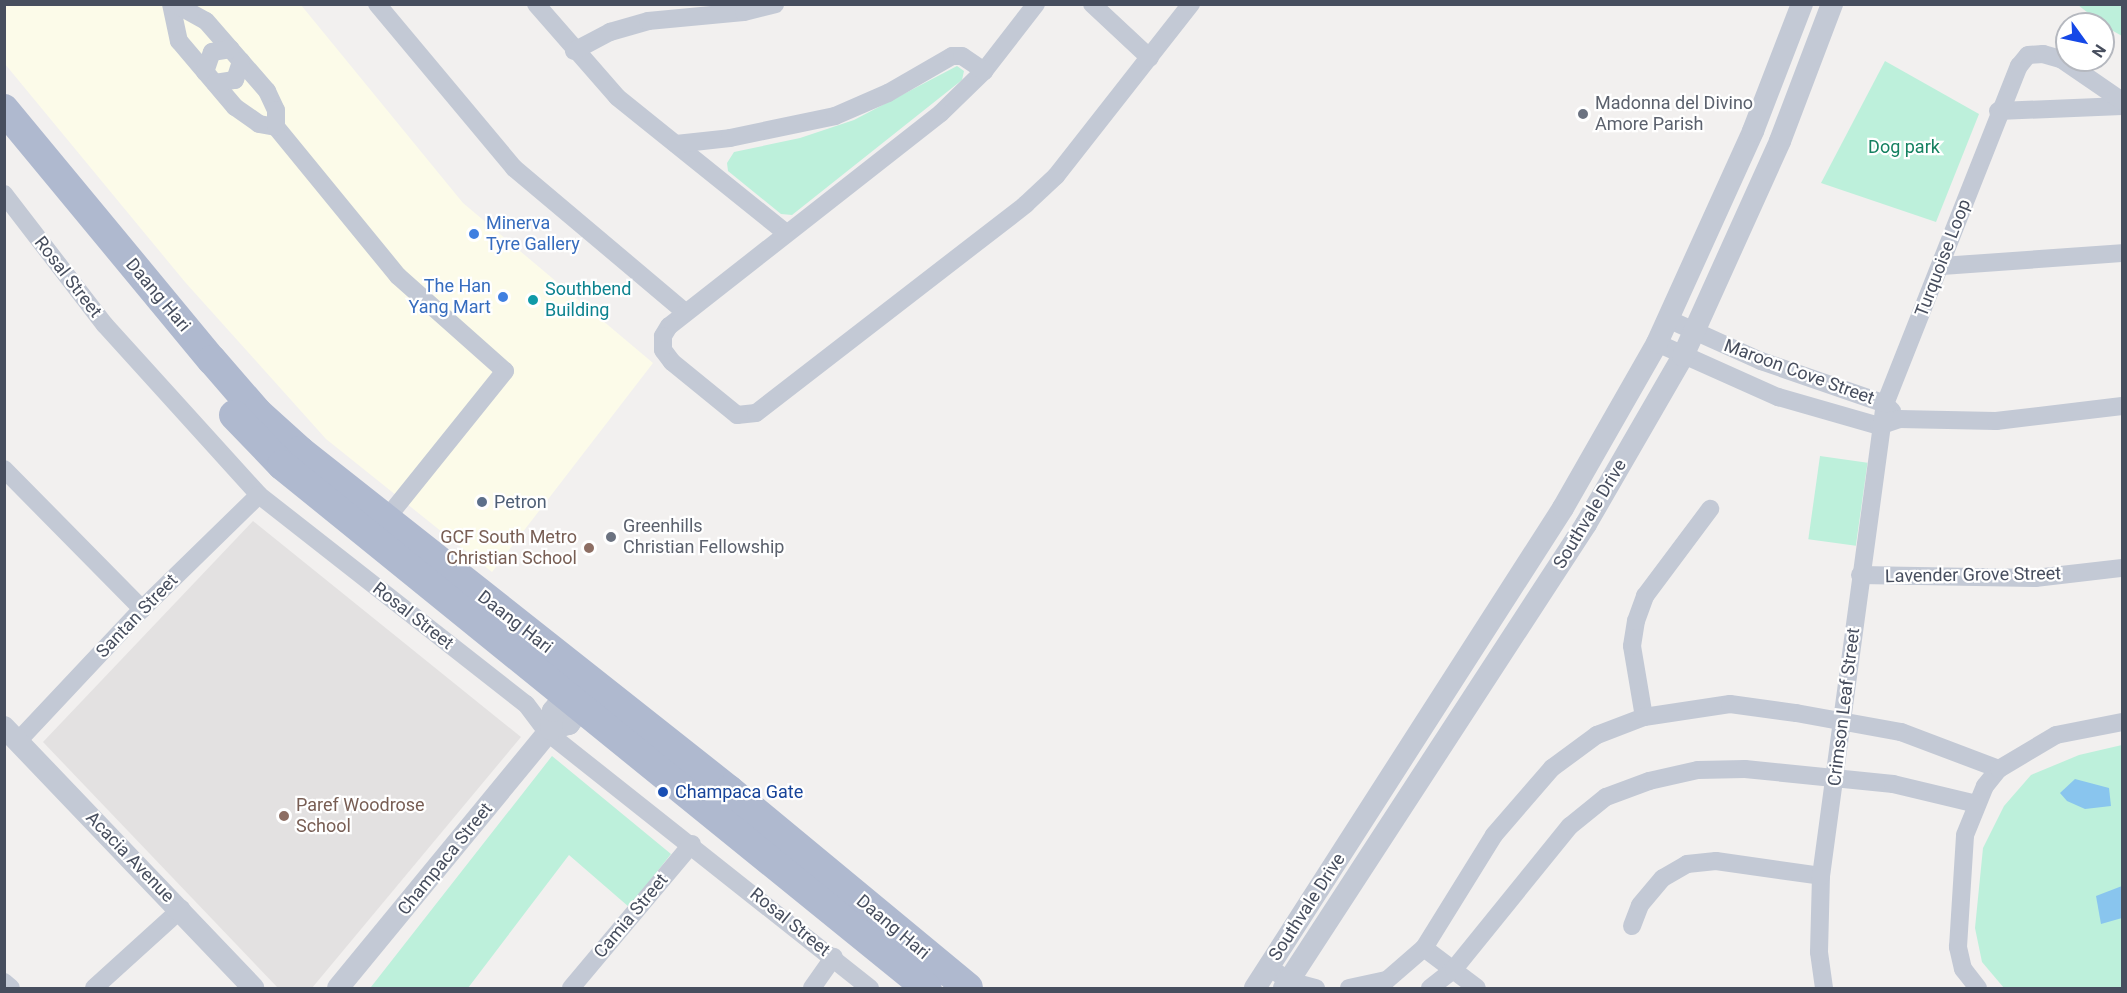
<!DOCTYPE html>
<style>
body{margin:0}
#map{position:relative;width:2127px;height:993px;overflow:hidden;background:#f2f0ef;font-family:Roboto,sans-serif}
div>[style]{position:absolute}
.commercial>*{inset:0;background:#fcfbe9}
.education>*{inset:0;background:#e3e1e1}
.green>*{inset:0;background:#bdf0db;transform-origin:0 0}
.water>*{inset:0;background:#89c5ee}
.minor>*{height:18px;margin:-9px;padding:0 9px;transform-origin:9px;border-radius:9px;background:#c3c9d5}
.tertiary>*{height:22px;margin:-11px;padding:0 11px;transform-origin:11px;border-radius:11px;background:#c3c9d5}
.primary>*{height:30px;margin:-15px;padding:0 15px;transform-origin:15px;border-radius:15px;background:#afb9cf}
.dots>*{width:16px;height:16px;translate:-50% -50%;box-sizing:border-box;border:3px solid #fff;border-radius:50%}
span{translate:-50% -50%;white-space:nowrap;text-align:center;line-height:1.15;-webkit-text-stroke:4.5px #fff;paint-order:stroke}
.worship-label{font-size:18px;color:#5b616d}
.left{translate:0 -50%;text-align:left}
.park-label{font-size:18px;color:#158160}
.shop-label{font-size:18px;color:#366cbe}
.right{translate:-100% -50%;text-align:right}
.street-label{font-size:18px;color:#474e5e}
.culture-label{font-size:18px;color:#0d838f}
.service-label{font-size:18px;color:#4e5e75}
.education-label{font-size:18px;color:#785e54}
.transit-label{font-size:18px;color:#164399}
.frame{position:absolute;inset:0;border:6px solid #474e5e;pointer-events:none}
.north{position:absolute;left:2055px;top:12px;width:60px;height:60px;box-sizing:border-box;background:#fff;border:2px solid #b5b8bf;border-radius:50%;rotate:123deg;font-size:16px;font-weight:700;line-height:24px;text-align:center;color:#474e5e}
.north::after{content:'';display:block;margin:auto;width:21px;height:27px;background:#1548e7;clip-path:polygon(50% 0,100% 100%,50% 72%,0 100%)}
</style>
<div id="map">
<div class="commercial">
<i style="clip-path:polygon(4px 5px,301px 5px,463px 203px,653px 363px,492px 572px,326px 439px,185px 282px,5px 64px)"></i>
</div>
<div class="education">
<i style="clip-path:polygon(253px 521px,521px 737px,312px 988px,278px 988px,43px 742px)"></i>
</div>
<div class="green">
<i style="clip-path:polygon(2078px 5px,2122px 5px,2122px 36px,2106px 27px)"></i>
<i style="clip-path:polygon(1885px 61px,1979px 114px,1936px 222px,1821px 183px)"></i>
<i style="clip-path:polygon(957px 66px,964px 71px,962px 80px,792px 215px,781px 214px,728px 171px,727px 163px,734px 152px,800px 138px,854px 120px)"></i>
<i style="left:1820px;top:456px;width:48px;height:84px;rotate:8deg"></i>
<i style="clip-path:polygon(2122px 745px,2122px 988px,2004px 988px,1982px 962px,1975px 928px,1983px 848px,2004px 806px,2031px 775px,2079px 755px)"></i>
<i style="clip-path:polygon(552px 756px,671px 854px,629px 907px,569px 855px,468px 988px,373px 988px,371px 987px)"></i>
</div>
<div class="water">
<i style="clip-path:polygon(2075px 779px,2109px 788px,2111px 806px,2085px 809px,2067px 801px,2060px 793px)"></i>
<i style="clip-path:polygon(2122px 886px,2122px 918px,2101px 924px,2096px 896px)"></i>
</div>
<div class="minor">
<i style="left:171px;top:4px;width:38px;rotate:78deg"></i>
<i style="left:179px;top:41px;width:87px;rotate:49.7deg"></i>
<i style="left:235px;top:107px;width:29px;rotate:35deg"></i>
<i style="left:259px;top:124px;width:17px;rotate:10deg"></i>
<i style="left:276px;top:127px;width:193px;rotate:50.7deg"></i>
<i style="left:398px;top:276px;width:143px;rotate:41.6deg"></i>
<i style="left:505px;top:371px;width:190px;rotate:128.8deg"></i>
<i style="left:175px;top:4px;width:35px;rotate:29deg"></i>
<i style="left:206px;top:21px;width:93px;rotate:48.9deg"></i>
<i style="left:267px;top:91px;width:21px;rotate:65deg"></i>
<i style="left:276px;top:110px;width:17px;rotate:90deg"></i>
<i style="left:377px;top:4px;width:214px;rotate:50.1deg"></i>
<i style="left:514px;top:168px;width:224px;rotate:40.1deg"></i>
<i style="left:536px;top:4px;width:123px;rotate:48.9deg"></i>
<i style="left:617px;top:97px;width:217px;rotate:38.8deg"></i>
<i style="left:1036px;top:4px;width:85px;rotate:127.8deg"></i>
<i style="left:984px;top:71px;width:60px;rotate:135.7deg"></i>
<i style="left:941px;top:113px;width:345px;rotate:141.9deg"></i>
<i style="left:669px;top:326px;width:12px;rotate:121deg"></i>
<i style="left:663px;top:336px;width:14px;rotate:90deg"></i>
<i style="left:663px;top:350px;width:15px;rotate:53deg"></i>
<i style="left:672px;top:362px;width:84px;rotate:39.2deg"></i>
<i style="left:737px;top:415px;width:19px;rotate:-6deg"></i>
<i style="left:756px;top:413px;width:341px;rotate:-37.7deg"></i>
<i style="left:1026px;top:204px;width:41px;rotate:-43deg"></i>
<i style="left:1056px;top:176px;width:219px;rotate:-51.9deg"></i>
<i style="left:1092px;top:4px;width:79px;rotate:43deg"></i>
<i style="left:574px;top:51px;width:41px;rotate:-27.8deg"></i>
<i style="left:610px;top:32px;width:40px;rotate:-16deg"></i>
<i style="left:648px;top:21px;width:96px;rotate:-5.4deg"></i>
<i style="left:744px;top:12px;width:32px;rotate:-14deg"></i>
<i style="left:205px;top:72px;width:21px;rotate:-71deg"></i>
<i style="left:212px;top:52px;width:19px;rotate:-9deg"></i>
<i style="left:215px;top:83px;width:20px;rotate:-9deg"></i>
<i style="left:235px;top:80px;width:20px;rotate:-72deg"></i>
<i style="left:1998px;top:111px;width:124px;rotate:-2.3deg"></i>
<i style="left:676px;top:144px;width:54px;rotate:-6.3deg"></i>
<i style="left:730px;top:138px;width:107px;rotate:-11.8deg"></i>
<i style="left:835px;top:116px;width:58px;rotate:-23.5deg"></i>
<i style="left:888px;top:93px;width:74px;rotate:-30deg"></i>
<i style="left:952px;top:56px;width:10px"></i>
<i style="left:962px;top:56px;width:27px;rotate:34deg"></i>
<i style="left:4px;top:194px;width:165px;rotate:52.4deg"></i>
<i style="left:105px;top:325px;width:229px;rotate:47.8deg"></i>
<i style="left:259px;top:495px;width:339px;rotate:38.1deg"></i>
<i style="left:526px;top:704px;width:36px;rotate:53deg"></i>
<i style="left:548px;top:733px;width:411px;rotate:38.4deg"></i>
<i style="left:1942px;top:266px;width:180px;rotate:-4.1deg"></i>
<i style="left:1670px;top:320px;width:100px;rotate:24.3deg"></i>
<i style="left:1761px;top:361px;width:131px;rotate:19.1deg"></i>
<i style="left:1885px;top:404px;width:10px;rotate:45deg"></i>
<i style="left:1657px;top:343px;width:133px;rotate:24.1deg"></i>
<i style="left:1778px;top:397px;width:105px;rotate:16deg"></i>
<i style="left:1879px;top:426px;width:21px;rotate:-19deg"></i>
<i style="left:1899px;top:419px;width:97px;rotate:1.2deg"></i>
<i style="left:1996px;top:421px;width:127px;rotate:-6.8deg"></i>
<i style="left:4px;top:469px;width:197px;rotate:45.4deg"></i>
<i style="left:1860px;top:575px;width:175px;rotate:1deg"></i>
<i style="left:2035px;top:578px;width:88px;rotate:-6.6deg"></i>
<i style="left:1644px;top:717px;width:72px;rotate:-99.6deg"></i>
<i style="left:1632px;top:646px;width:25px;rotate:-81deg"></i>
<i style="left:1636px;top:621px;width:27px;rotate:-70deg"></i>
<i style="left:1645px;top:596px;width:109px;rotate:-53.2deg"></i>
<i style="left:18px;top:741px;width:181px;rotate:-46.8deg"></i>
<i style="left:142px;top:609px;width:163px;rotate:-44.3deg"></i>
<i style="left:1632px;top:926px;width:22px;rotate:-69deg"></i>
<i style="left:1640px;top:905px;width:35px;rotate:-50deg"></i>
<i style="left:1663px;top:878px;width:28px;rotate:-30deg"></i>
<i style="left:1687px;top:864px;width:29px;rotate:-6deg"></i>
<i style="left:1716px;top:861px;width:106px;rotate:8.1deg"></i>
<i style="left:1424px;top:948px;width:66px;rotate:37deg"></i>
<i style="left:1269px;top:967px;width:24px;rotate:35deg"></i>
<i style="left:1289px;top:981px;width:28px;rotate:15deg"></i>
<i style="left:4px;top:982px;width:9px;rotate:41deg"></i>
<i style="left:94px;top:988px;width:118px;rotate:-42.2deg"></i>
<i style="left:571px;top:988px;width:188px;rotate:-50deg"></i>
<i style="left:812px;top:988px;width:38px;rotate:-55deg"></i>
<i style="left:1349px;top:988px;width:39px;rotate:-12deg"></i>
<i style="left:1387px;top:980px;width:49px;rotate:-40.9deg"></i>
<i style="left:1424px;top:948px;width:133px;rotate:-58.2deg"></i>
<i style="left:1494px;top:835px;width:89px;rotate:-49.1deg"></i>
<i style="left:1552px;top:768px;width:56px;rotate:-36.3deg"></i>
<i style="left:1597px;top:735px;width:50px;rotate:-21deg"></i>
<i style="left:1644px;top:717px;width:87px;rotate:-8.6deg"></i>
<i style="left:1730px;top:704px;width:67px;rotate:7.8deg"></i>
<i style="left:1796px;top:713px;width:107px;rotate:10.3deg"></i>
<i style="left:1901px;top:732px;width:105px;rotate:20.7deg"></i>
<i style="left:1430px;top:988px;width:31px;rotate:-38deg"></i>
<i style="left:1454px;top:969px;width:184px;rotate:-51deg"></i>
<i style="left:1570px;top:826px;width:46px;rotate:-38.9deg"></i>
<i style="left:1606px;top:797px;width:46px;rotate:-20.4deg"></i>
<i style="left:1649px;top:781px;width:50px;rotate:-12.7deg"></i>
<i style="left:1698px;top:770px;width:47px;rotate:-1.2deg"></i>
<i style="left:1745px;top:769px;width:149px;rotate:5.8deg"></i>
<i style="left:1893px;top:784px;width:85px;rotate:13.5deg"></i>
<i style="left:1824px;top:988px;width:36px;rotate:-98deg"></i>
<i style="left:1819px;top:952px;width:76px;rotate:-88.5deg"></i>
<i style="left:1821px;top:876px;width:476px;rotate:-82.3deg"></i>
<i style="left:1885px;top:404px;width:364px;rotate:-68.4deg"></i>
<i style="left:2019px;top:66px;width:14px;rotate:-51deg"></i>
<i style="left:2028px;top:55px;width:15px;rotate:-4deg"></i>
<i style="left:2043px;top:54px;width:19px;rotate:16deg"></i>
<i style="left:2061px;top:59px;width:74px;rotate:34.5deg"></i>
<i style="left:1978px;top:988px;width:24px;rotate:-128deg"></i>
<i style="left:1963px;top:969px;width:23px;rotate:-103deg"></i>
<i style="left:1958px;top:947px;width:112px;rotate:-86.4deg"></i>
<i style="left:1965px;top:835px;width:53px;rotate:-67.8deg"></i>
<i style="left:1985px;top:786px;width:22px;rotate:-51deg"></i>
<i style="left:1999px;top:769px;width:66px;rotate:-30.8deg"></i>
<i style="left:2056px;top:735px;width:67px;rotate:-11.1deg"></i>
</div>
<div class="tertiary">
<i style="left:4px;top:727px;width:361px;rotate:46.3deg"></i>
<i style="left:551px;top:729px;width:19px;rotate:-16deg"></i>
<i style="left:569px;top:724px;width:36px;rotate:-53deg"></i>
<i style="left:338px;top:988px;width:335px;rotate:-50.6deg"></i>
<i style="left:551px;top:729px;width:18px;rotate:-84deg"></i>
<i style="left:553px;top:711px;width:34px;rotate:-52deg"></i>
<i style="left:1255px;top:988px;width:570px;rotate:-57.31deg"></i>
<i style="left:1563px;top:508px;width:190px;rotate:-60.3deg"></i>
<i style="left:1657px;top:343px;width:233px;rotate:-65.6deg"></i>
<i style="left:1753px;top:131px;width:136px;rotate:-68.9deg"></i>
<i style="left:1284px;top:988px;width:554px;rotate:-56.94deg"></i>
<i style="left:1586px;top:524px;width:194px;rotate:-60deg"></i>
<i style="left:1683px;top:356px;width:236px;rotate:-65.7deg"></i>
<i style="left:1780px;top:141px;width:147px;rotate:-69.2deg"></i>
</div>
<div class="primary">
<i style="left:4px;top:109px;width:326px;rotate:50.4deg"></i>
<i style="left:212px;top:360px;width:69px;rotate:49.1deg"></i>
<i style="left:257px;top:412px;width:58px;rotate:42.2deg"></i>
<i style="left:300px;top:451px;width:547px;rotate:38.32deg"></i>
<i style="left:729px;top:790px;width:310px;rotate:39.6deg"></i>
<i style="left:234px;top:415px;width:69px;rotate:46.2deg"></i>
<i style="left:282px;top:465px;width:830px;rotate:39.04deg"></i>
</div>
<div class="dots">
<i style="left:1583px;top:114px;background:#6b7280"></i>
<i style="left:474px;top:234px;background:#3f7fe0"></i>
<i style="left:503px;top:297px;background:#3f7fe0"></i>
<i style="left:533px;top:300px;background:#0f9aa8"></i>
<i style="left:482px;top:502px;background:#5c6f8a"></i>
<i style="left:611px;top:537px;background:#6b7280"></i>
<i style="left:589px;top:548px;background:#8d6e63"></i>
<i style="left:663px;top:792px;background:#1a4fb4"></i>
<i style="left:284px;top:816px;background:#8d6e63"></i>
</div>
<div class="worship-label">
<span class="left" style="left:1595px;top:114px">Madonna del Divino<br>Amore Parish</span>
<span class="left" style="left:623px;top:537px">Greenhills<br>Christian Fellowship</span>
</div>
<div class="park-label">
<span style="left:1904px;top:147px">Dog park</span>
</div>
<div class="shop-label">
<span class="left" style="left:486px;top:234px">Minerva<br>Tyre Gallery</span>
<span class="right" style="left:491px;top:297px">The Han<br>Yang Mart</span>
</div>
<div class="street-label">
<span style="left:1943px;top:258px;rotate:-69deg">Turquoise Loop</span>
<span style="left:68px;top:277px;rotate:52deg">Rosal Street</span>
<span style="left:158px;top:295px;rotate:50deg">Daang Hari</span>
<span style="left:1799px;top:372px;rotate:20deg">Maroon Cove Street</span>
<span style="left:1590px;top:514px;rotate:-59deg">Southvale Drive</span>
<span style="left:1973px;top:575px;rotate:-1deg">Lavender Grove Street</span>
<span style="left:137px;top:616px;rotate:-46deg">Santan Street</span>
<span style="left:413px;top:616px;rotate:38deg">Rosal Street</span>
<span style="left:515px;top:622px;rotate:38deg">Daang Hari</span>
<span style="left:1844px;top:707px;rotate:-83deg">Crimson Leaf Street</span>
<span style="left:130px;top:857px;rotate:46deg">Acacia Avenue</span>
<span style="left:445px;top:859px;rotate:-51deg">Champaca Street</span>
<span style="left:1307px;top:907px;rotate:-57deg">Southvale Drive</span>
<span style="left:631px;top:916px;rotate:-50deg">Camia Street</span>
<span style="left:790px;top:922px;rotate:39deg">Rosal Street</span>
<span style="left:893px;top:927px;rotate:40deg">Daang Hari</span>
</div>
<div class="culture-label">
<span class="left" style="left:545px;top:300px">Southbend<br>Building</span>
</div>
<div class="service-label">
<span class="left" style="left:494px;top:502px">Petron</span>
</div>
<div class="education-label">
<span class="right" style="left:577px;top:548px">GCF South Metro<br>Christian School</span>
<span class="left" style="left:296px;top:816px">Paref Woodrose<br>School</span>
</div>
<div class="transit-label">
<span class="left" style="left:675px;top:792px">Champaca Gate</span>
</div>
<div class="frame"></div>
<div class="north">N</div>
</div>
